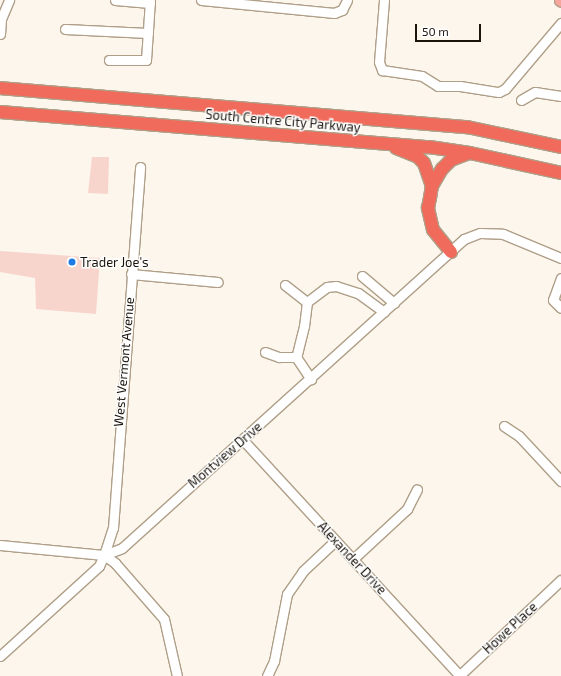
<!DOCTYPE html>
<style>
body{margin:0}
#map{position:relative;width:561px;height:676px;overflow:hidden;background:#fdf6ec;font-family:"Exo 2",sans-serif}
div>[style]{position:absolute}
.building>*{inset:0;background:#f8d5cc}
.roads{filter:drop-shadow(1px 0 #af9f88) drop-shadow(-1px 0 #af9f88) drop-shadow(0 1px #af9f88) drop-shadow(0 -1px #af9f88)}
.minor>*{height:9px;margin:-4.5px;padding:0 4.5px;transform-origin:4.5px;border-radius:4.5px;background:#fff}
.major>*{height:11px;margin:-5.5px;padding:0 5.5px;transform-origin:5.5px;border-radius:5.5px;background:#f6a69d}
.highway>*{height:12px;margin:-6px;padding:0 6px;transform-origin:6px;border-radius:6px;background:#f06b5c}
.dots>*{width:11px;height:11px;translate:-50% -50%;box-sizing:border-box;border:2px solid #fff;border-radius:50%}
span{translate:-50% -50%;white-space:nowrap;text-align:center;line-height:1.15;-webkit-text-stroke:3px #fff;paint-order:stroke}
.street-label{font-size:13px;color:#1a140c}
.poi-label{font-size:13px;color:#1a140c}
.left{translate:0 -50%;text-align:left}
.scale{position:absolute;left:415px;top:24px;width:66px;height:18px;box-sizing:border-box;border:2px solid #1a140c;border-top:0;padding-left:5px;font-size:12px;line-height:14px;white-space:nowrap;color:#1a140c;-webkit-text-stroke:3px #fff;paint-order:stroke}
</style>
<div id="map">
<div class="building">
<i style="clip-path:polygon(92px 157px,109px 157px,108px 194px,88px 193px)"></i>
<i style="clip-path:polygon(0 251px,100px 258px,96px 314px,36px 309px,35px 278px,0 272px)"></i>
</div>
<div class="roads">
<div class="minor">
<i style="left:115px;top:0;width:35px;rotate:5deg"></i>
<i style="left:201px;top:0;width:134px;rotate:5.6deg"></i>
<i style="left:334px;top:13px;width:9px;rotate:-21deg"></i>
<i style="left:342px;top:10px;width:11px;rotate:-63deg"></i>
<i style="left:384px;top:0;width:62px;rotate:94.6deg"></i>
<i style="left:379px;top:62px;width:9px;rotate:69deg"></i>
<i style="left:382px;top:70px;width:40px;rotate:8.5deg"></i>
<i style="left:422px;top:76px;width:19px;rotate:32deg"></i>
<i style="left:438px;top:86px;width:22px"></i>
<i style="left:460px;top:86px;width:39px;rotate:9deg"></i>
<i style="left:499px;top:92px;width:7px;rotate:-27deg"></i>
<i style="left:505px;top:89px;width:87px;rotate:-49.7deg"></i>
<i style="left:65px;top:29px;width:83px;rotate:2.8deg"></i>
<i style="left:0;top:34px;width:15px;rotate:-86deg"></i>
<i style="left:1px;top:19px;width:21px;rotate:-67deg"></i>
<i style="left:109px;top:60px;width:37px"></i>
<i style="left:146px;top:60px;width:60px;rotate:-86.2deg"></i>
<i style="left:521px;top:100px;width:16px;rotate:-30deg"></i>
<i style="left:535px;top:92px;width:26px;rotate:9deg"></i>
<i style="left:131px;top:274px;width:87px;rotate:5.3deg"></i>
<i style="left:362px;top:276px;width:42px;rotate:40.2deg"></i>
<i style="left:561px;top:278px;width:23px;rotate:110deg"></i>
<i style="left:553px;top:300px;width:11px;rotate:45deg"></i>
<i style="left:285px;top:285px;width:28px;rotate:38deg"></i>
<i style="left:307px;top:302px;width:24px;rotate:97deg"></i>
<i style="left:304px;top:326px;width:32px;rotate:104deg"></i>
<i style="left:296px;top:357px;width:27px;rotate:56deg"></i>
<i style="left:307px;top:302px;width:25px;rotate:-37deg"></i>
<i style="left:327px;top:287px;width:9px;rotate:-6deg"></i>
<i style="left:336px;top:286px;width:23px;rotate:18deg"></i>
<i style="left:358px;top:293px;width:32px;rotate:36deg"></i>
<i style="left:265px;top:352px;width:15px;rotate:20deg"></i>
<i style="left:279px;top:357px;width:17px"></i>
<i style="left:504px;top:426px;width:18px;rotate:34deg"></i>
<i style="left:519px;top:436px;width:62px;rotate:47deg"></i>
<i style="left:243px;top:440px;width:321px;rotate:47.4deg"></i>
<i style="left:0;top:545px;width:104px;rotate:5.5deg"></i>
<i style="left:104px;top:555px;width:14px;rotate:36deg"></i>
<i style="left:115px;top:563px;width:74px;rotate:48.8deg"></i>
<i style="left:164px;top:619px;width:58px;rotate:77.2deg"></i>
<i style="left:104px;top:555px;width:28px;rotate:-72deg"></i>
<i style="left:113px;top:528px;width:362px;rotate:-85.7deg"></i>
<i style="left:353px;top:559px;width:74px;rotate:-42.8deg"></i>
<i style="left:407px;top:509px;width:22px;rotate:-63deg"></i>
<i style="left:0;top:656px;width:134px;rotate:-42.3deg"></i>
<i style="left:99px;top:566px;width:12px;rotate:-66deg"></i>
<i style="left:104px;top:555px;width:19px;rotate:-21deg"></i>
<i style="left:122px;top:548px;width:461px;rotate:-42.1deg"></i>
<i style="left:464px;top:239px;width:17px;rotate:-21deg"></i>
<i style="left:480px;top:233px;width:23px;rotate:2deg"></i>
<i style="left:503px;top:234px;width:63px;rotate:22.5deg"></i>
<i style="left:267px;top:676px;width:17px;rotate:-65deg"></i>
<i style="left:274px;top:661px;width:68px;rotate:-79deg"></i>
<i style="left:287px;top:594px;width:28px;rotate:-55deg"></i>
<i style="left:303px;top:571px;width:44px;rotate:-43.2deg"></i>
<i style="left:459px;top:676px;width:140px;rotate:-43.3deg"></i>
</div>
<div class="major">
<i style="left:560px;top:0;width:1px;rotate:45deg"></i>
</div>
<div class="highway">
<i style="left:0;top:88px;width:469px;rotate:4.8deg"></i>
<i style="left:467px;top:127px;width:96px;rotate:12deg"></i>
<i style="left:0;top:112px;width:430px;rotate:4.7deg"></i>
<i style="left:429px;top:147px;width:41px;rotate:8.3deg"></i>
<i style="left:470px;top:153px;width:93px;rotate:12.4deg"></i>
<i style="left:396px;top:148px;width:24px;rotate:22deg"></i>
<i style="left:418px;top:157px;width:8px;rotate:45deg"></i>
<i style="left:424px;top:163px;width:24px;rotate:71deg"></i>
<i style="left:451px;top:252px;width:28px;rotate:-129deg"></i>
<i style="left:433px;top:230px;width:23px;rotate:-103deg"></i>
<i style="left:428px;top:208px;width:10px;rotate:-79deg"></i>
<i style="left:430px;top:198px;width:12px;rotate:-81deg"></i>
<i style="left:432px;top:186px;width:20px;rotate:-60deg"></i>
<i style="left:442px;top:169px;width:13px;rotate:-45deg"></i>
<i style="left:451px;top:160px;width:19px;rotate:-21deg"></i>
</div>
</div>
<div class="dots">
<i style="left:72px;top:262px;background:#1c7be4"></i>
</div>
<div class="street-label">
<span style="left:283px;top:121px;rotate:5deg">South Centre City Parkway</span>
<span style="left:124px;top:362px;rotate:-85deg">West Vermont Avenue</span>
<span style="left:225px;top:455px;rotate:-41deg">Montview Drive</span>
<span style="left:352px;top:558px;rotate:47deg">Alexander Drive</span>
<span style="left:510px;top:628px;rotate:-43deg">Howe Place</span>
</div>
<div class="poi-label">
<span class="left" style="left:80px;top:262px">Trader Joe's</span>
</div>
<div class="scale">50 m</div>
</div>
